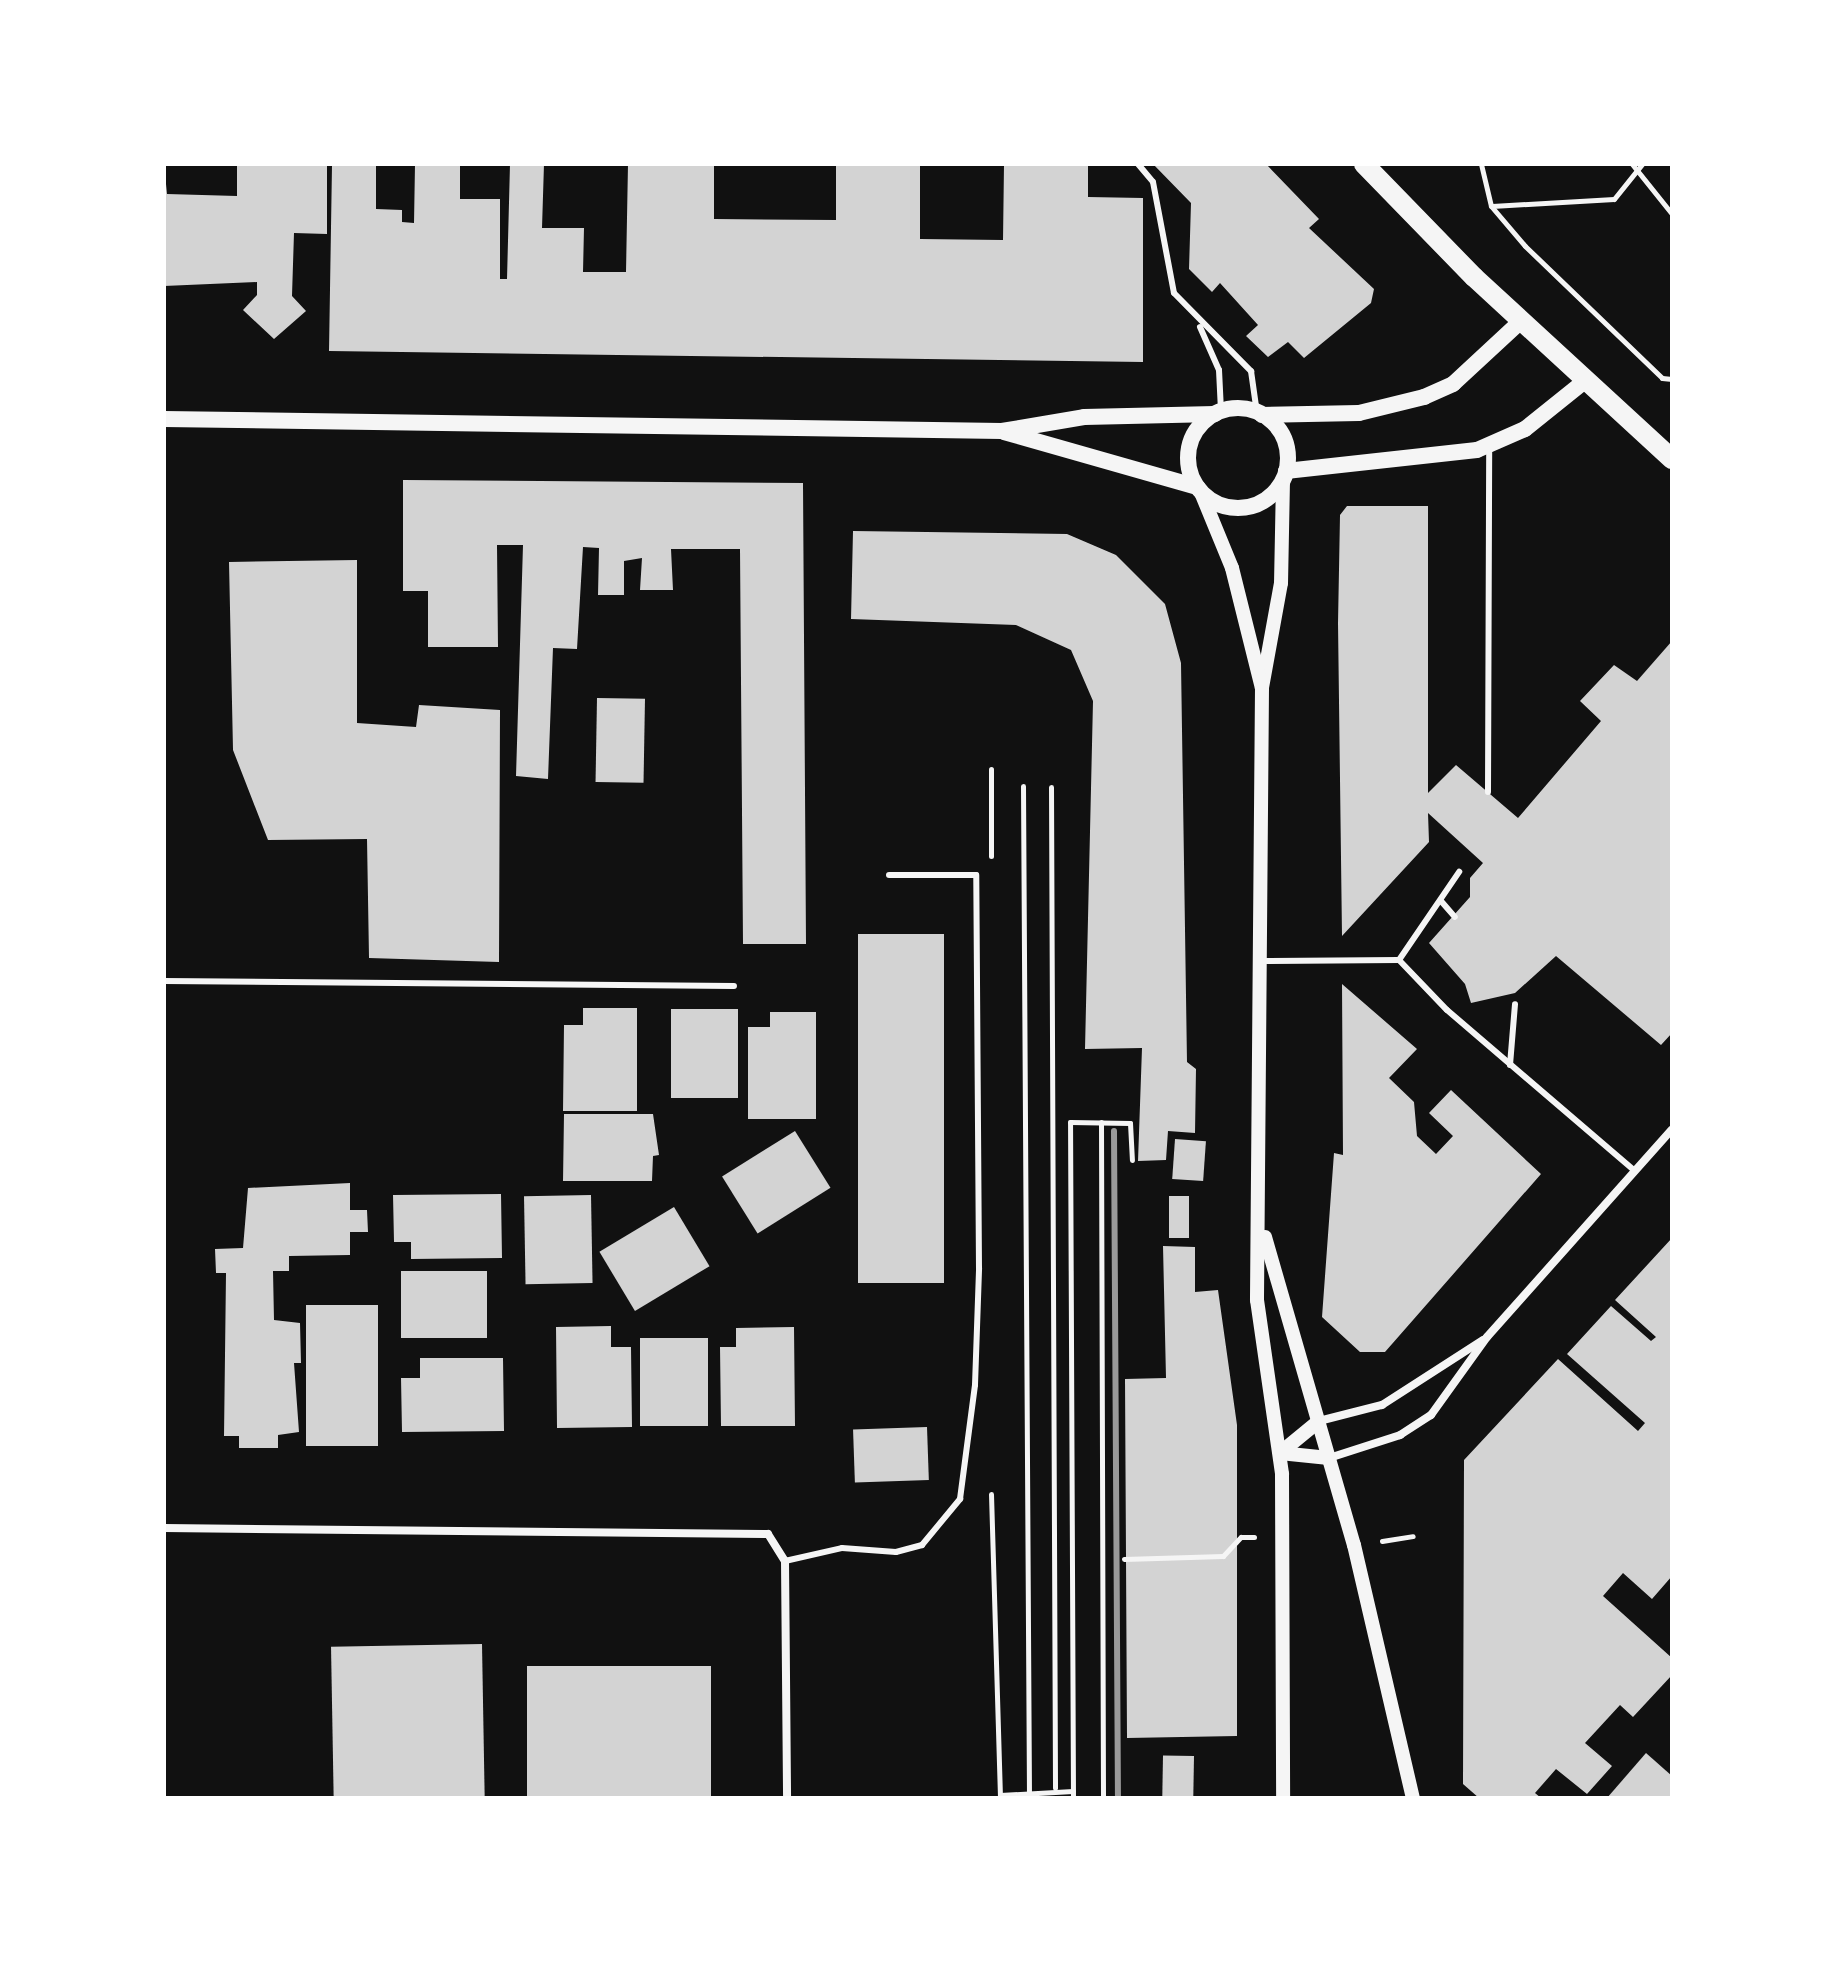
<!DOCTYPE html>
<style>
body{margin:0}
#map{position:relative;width:1836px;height:1962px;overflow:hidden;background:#111;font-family:Spectral,serif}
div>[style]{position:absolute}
.building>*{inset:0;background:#d3d3d3;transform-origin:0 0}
.path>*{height:5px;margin:-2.5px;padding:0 2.5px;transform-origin:2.5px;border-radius:2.5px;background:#f5f5f5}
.service>*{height:6px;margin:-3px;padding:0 3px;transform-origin:3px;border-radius:3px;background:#f5f5f5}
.minor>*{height:8px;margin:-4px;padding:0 4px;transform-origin:4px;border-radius:4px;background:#f5f5f5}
.tertiary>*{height:14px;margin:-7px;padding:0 7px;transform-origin:7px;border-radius:7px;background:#f5f5f5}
.secondary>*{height:16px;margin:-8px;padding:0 8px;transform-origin:8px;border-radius:8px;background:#f5f5f5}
.secondary>.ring{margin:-8px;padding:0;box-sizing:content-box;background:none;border:16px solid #f5f5f5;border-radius:50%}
.primary>*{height:20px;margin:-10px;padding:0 10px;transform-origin:10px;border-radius:10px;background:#f5f5f5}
.rail>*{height:6px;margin:-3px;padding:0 3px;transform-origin:3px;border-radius:3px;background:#9a9a9a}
span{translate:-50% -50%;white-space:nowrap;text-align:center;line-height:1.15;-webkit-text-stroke:8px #fff;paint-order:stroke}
.frame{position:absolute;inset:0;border:166px solid #fff;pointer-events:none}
</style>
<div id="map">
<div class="building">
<i style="clip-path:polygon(164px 164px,167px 194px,237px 196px,237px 164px,327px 164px,327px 234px,294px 233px,292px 296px,306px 311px,274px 339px,243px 310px,257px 295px,257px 282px,164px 286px)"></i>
<i style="clip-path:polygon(376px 164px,376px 209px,402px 210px,402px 222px,414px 223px,415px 164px,460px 164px,460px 199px,500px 199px,500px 279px,507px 279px,510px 164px,544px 164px,542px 228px,584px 228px,583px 272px,626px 272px,628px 164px,714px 164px,714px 219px,836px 220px,836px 164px,920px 164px,920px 239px,1003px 240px,1004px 164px,1088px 164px,1088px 197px,1143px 198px,1143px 362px,329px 351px,332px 165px)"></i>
<i style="clip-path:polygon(1153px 164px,1266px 164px,1319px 219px,1309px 228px,1374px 289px,1371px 303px,1304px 358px,1288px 342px,1268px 357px,1246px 336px,1258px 325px,1220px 283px,1212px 292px,1189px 269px,1191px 203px)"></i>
<i style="clip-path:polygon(403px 480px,803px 483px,806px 944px,743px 944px,740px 549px,671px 549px,673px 590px,640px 590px,642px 558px,624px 561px,624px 595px,598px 595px,599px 548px,583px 547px,577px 649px,553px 648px,548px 779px,516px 776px,523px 545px,497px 545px,498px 647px,428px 647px,428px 591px,403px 591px)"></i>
<i style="clip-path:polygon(1347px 506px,1428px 506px,1428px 793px,1456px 765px,1518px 818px,1601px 721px,1580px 701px,1614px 665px,1637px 681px,1672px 641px,1672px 1033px,1661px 1045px,1556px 956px,1515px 993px,1471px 1003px,1465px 984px,1429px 943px,1470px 897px,1470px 878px,1483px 863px,1428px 813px,1429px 842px,1342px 936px,1338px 623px,1340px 515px)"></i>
<i style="clip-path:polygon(853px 531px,1067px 534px,1116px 555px,1165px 604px,1181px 663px,1187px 1062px,1196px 1069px,1195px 1133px,1168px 1131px,1166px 1160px,1138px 1161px,1142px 1048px,1085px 1049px,1093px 701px,1071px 650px,1016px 625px,851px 619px)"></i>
<i style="clip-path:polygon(357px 560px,357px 723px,416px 727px,419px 705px,500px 710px,499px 962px,369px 958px,367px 839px,268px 840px,233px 750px,229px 562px)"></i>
<i style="left:597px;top:698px;width:48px;height:84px;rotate:1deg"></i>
<i style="left:858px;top:934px;width:86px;height:349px"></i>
<i style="clip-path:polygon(1342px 984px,1417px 1049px,1389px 1078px,1414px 1102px,1417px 1136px,1436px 1154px,1453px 1136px,1429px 1113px,1451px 1090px,1541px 1174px,1385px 1352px,1360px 1352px,1322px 1317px,1334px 1153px,1343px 1155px)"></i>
<i style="clip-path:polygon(583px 1008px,637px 1008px,637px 1111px,563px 1111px,564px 1025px,583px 1025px)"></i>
<i style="left:671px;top:1009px;width:67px;height:89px"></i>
<i style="clip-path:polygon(770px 1012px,816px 1012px,816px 1119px,748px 1119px,748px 1027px,770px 1027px)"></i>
<i style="clip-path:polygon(564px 1114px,653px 1114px,659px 1155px,653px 1156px,652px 1181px,563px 1181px)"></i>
<i style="left:795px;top:1131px;width:67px;height:86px;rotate:58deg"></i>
<i style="left:1175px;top:1139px;width:31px;height:40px;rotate:4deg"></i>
<i style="clip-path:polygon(350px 1183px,350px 1210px,367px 1210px,368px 1232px,350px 1232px,350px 1255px,289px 1256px,289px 1271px,273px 1271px,274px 1320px,300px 1323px,301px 1363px,294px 1363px,299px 1432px,278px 1435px,278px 1448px,239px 1448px,239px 1436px,224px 1436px,226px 1273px,216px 1273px,215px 1249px,243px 1248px,248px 1188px)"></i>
<i style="clip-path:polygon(501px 1194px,502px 1258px,411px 1259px,411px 1242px,394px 1242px,393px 1195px)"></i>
<i style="left:591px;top:1195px;width:88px;height:67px;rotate:89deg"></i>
<i style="left:1169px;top:1196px;width:20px;height:42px"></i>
<i style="left:674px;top:1207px;width:69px;height:87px;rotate:59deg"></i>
<i style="clip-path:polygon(1672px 1238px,1672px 1576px,1652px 1599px,1623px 1573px,1603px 1596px,1672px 1658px,1672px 1675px,1633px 1717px,1620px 1705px,1585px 1743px,1612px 1766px,1587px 1794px,1556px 1769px,1535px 1793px,1541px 1798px,1479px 1798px,1463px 1784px,1464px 1460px,1558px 1359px,1638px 1431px,1645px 1423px,1567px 1354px,1611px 1306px,1651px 1341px,1656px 1337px,1615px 1300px)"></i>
<i style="clip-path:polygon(1163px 1246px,1195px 1247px,1195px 1292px,1218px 1290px,1237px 1425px,1237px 1736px,1127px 1738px,1125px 1379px,1166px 1378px)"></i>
<i style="left:401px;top:1271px;width:86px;height:67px"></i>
<i style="left:378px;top:1305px;width:141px;height:72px;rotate:90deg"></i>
<i style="clip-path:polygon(611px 1326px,611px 1347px,631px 1347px,632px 1427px,557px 1428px,556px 1327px)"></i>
<i style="clip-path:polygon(794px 1327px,795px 1426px,721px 1426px,720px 1347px,736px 1347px,736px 1328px)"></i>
<i style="left:640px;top:1338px;width:68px;height:88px"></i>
<i style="clip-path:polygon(420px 1358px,503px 1358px,504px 1431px,402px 1432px,401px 1378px,420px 1378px)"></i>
<i style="left:927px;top:1427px;width:53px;height:74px;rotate:88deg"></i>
<i style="left:482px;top:1644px;width:153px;height:151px;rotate:89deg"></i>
<i style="left:711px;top:1666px;width:132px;height:184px;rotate:90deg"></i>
<i style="clip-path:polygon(1646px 1753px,1672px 1776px,1672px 1798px,1607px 1798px)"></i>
<i style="left:1194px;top:1756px;width:42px;height:31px;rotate:91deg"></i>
</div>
<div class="path">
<i style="left:1481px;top:164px;width:43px;rotate:76.6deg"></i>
<i style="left:1491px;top:206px;width:52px;rotate:49.6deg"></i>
<i style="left:1525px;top:246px;width:190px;rotate:43.9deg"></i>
<i style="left:1662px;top:378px;width:10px;rotate:6deg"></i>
<i style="left:1632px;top:164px;width:64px;rotate:51.3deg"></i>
<i style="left:1492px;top:206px;width:122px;rotate:-3.3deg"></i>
<i style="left:1614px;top:199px;width:45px;rotate:-51.3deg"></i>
<i style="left:1023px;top:786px;width:1006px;rotate:89.66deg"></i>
<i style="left:1051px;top:787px;width:1001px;rotate:89.77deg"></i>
<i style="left:991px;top:856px;width:87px;rotate:-90deg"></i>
<i style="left:1101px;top:1122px;width:676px;rotate:89.83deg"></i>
<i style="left:991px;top:1494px;width:304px;rotate:88.3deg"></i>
<i style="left:1382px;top:1541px;width:31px;rotate:-9deg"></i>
<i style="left:1124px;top:1559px;width:99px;rotate:-1.7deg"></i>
<i style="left:1223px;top:1556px;width:26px;rotate:-47deg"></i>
<i style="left:1241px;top:1537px;width:13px"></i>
<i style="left:1000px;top:1795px;width:73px;rotate:-3.1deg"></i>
<i style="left:1073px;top:1798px;width:676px;rotate:-90.25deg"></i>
<i style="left:1070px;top:1122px;width:60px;rotate:1deg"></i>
<i style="left:1130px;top:1123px;width:37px;rotate:87deg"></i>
</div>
<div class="service">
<i style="left:1138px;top:164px;width:23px;rotate:50deg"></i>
<i style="left:1153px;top:182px;width:113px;rotate:79.3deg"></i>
<i style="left:1174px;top:293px;width:110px;rotate:45.4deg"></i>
<i style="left:1251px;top:371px;width:42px;rotate:81.9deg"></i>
<i style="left:1200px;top:327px;width:47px;rotate:66.2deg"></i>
<i style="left:1219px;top:370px;width:41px;rotate:87.2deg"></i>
<i style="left:1488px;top:792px;width:346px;rotate:-89.8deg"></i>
<i style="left:1441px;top:901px;width:21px;rotate:49deg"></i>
<i style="left:1399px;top:960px;width:107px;rotate:-55.7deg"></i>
<i style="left:1262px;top:961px;width:137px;rotate:-0.4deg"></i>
<i style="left:1399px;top:960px;width:69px;rotate:46.2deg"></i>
<i style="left:1447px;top:1010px;width:246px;rotate:40.6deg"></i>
<i style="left:164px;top:981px;width:570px;rotate:0.5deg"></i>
<i style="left:1510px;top:1065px;width:61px;rotate:-85.3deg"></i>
<i style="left:785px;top:1561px;width:58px;rotate:-12.8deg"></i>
<i style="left:842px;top:1548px;width:54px;rotate:4.2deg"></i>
<i style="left:896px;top:1552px;width:27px;rotate:-15deg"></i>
<i style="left:922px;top:1545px;width:60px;rotate:-50.4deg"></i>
<i style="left:960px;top:1499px;width:115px;rotate:-82.5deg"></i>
<i style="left:975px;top:1385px;width:117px;rotate:-88deg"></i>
<i style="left:979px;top:1268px;width:393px;rotate:-90.4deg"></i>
<i style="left:976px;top:875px;width:87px;rotate:180deg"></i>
</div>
<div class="minor">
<i style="left:1319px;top:1421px;width:65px;rotate:-14.3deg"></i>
<i style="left:1382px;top:1405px;width:120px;rotate:-32.8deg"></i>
<i style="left:1329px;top:1458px;width:75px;rotate:-17.9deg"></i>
<i style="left:1400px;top:1435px;width:37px;rotate:-33deg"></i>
<i style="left:1431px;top:1415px;width:96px;rotate:-54.3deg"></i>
<i style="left:1487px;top:1337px;width:278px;rotate:-48.3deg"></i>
<i style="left:164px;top:1528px;width:604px;rotate:0.57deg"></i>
<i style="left:768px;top:1534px;width:32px;rotate:58deg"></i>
<i style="left:785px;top:1561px;width:237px;rotate:89.5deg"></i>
</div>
<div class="tertiary">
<i style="left:1283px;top:480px;width:103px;rotate:91.1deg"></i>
<i style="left:1281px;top:583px;width:107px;rotate:100.3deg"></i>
<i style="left:1262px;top:688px;width:612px;rotate:90.47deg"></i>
<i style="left:1257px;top:1300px;width:176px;rotate:81.8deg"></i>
<i style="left:1282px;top:1474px;width:324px;rotate:89.8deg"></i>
<i style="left:1200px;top:490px;width:84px;rotate:67.7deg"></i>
<i style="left:1232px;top:568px;width:124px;rotate:76deg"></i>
<i style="left:1265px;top:1237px;width:321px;rotate:73.9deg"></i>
<i style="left:1354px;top:1545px;width:260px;rotate:76.9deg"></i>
<i style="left:1280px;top:1453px;width:50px;rotate:-39.4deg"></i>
<i style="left:1280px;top:1453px;width:49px;rotate:5.8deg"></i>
</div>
<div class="secondary">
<i class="ring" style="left:1188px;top:408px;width:84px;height:84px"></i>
<i style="left:1262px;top:415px;width:97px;rotate:-1.2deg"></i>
<i style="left:1359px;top:413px;width:67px;rotate:-13.8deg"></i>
<i style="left:1424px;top:397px;width:32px;rotate:-24deg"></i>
<i style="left:1453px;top:384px;width:94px;rotate:-42.8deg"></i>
<i style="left:164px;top:419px;width:838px;rotate:0.82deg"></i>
<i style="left:1002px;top:431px;width:83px;rotate:-9.7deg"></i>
<i style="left:1084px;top:417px;width:131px;rotate:-1.3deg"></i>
<i style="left:1004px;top:432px;width:201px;rotate:15.9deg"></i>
<i style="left:1286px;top:471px;width:192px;rotate:-6.3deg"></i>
<i style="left:1477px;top:450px;width:52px;rotate:-23.6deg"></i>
<i style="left:1525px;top:429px;width:77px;rotate:-38.7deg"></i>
</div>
<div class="primary">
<i style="left:1364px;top:164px;width:158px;rotate:45.8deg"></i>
<i style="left:1474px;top:277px;width:269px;rotate:42.6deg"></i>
</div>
<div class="rail">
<i style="left:1114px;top:1131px;width:667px;rotate:89.66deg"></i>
</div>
<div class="frame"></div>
</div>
